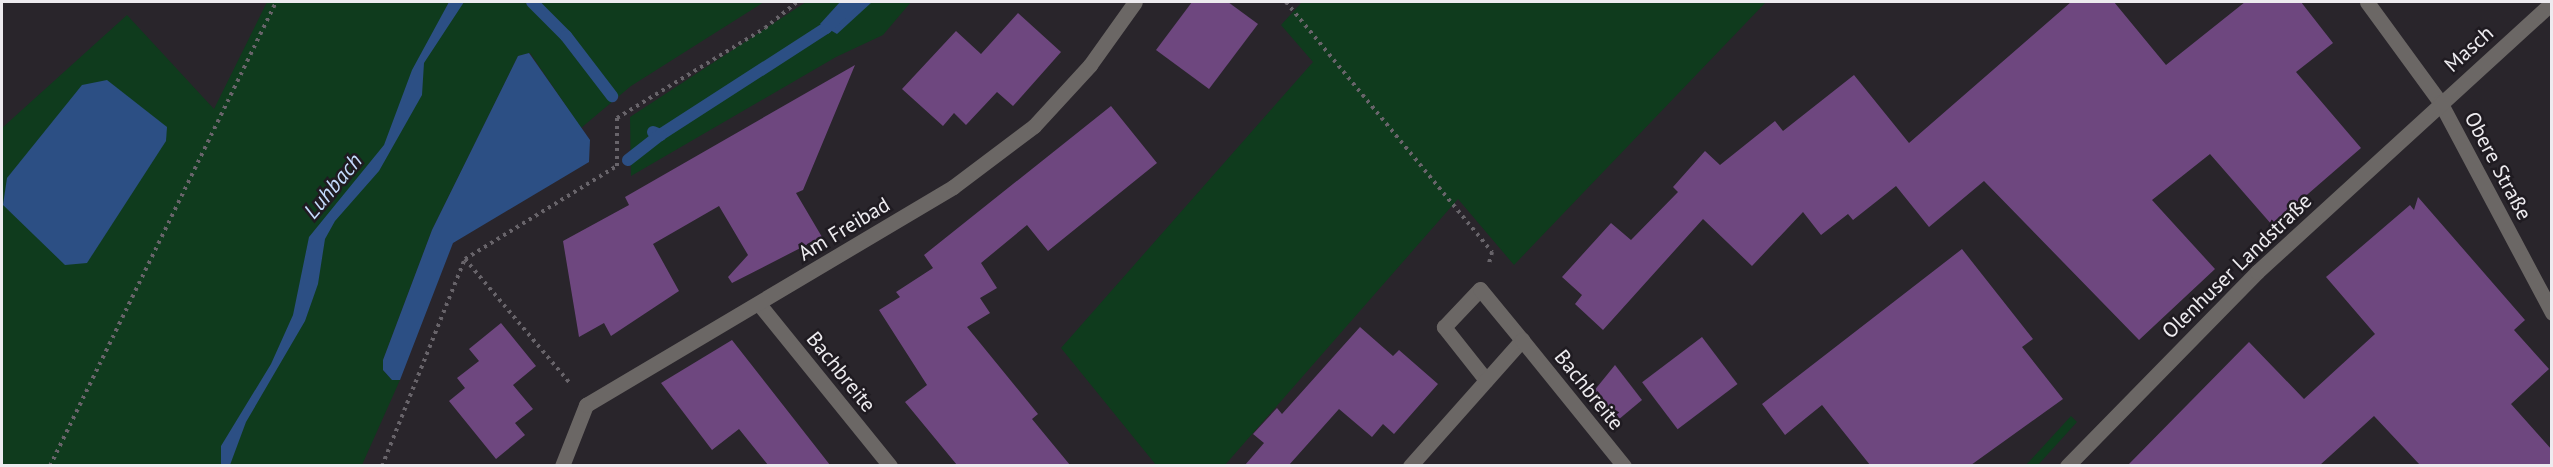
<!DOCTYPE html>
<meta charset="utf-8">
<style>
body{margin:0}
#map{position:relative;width:2553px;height:467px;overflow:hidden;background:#29252b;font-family:"PT Sans",sans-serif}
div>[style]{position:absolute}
.green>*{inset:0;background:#0f3b1d}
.water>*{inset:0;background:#2c4f84}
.stream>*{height:12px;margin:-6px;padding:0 6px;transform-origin:6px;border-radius:6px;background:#2c4f84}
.building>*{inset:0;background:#6e477f;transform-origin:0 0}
.path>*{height:4px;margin-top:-2px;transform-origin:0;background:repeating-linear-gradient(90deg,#68646a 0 3px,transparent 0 7.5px)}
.minor>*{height:15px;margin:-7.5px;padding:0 7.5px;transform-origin:7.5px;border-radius:7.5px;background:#6b6765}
span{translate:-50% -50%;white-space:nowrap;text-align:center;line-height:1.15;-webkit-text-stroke:5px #1f1b21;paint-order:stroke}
.street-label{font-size:21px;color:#edebef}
.water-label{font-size:22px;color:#c4dafb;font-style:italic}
.frame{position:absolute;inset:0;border:3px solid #edebef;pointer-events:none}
</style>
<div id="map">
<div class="green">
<i style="clip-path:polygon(267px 2px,764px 2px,631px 86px,581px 128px,530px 53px,518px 56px,432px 230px,383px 360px,383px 370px,392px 380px,400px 380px,362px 465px,2px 465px,2px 128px,127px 15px,214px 109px)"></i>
<i style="clip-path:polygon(806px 2px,911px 2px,883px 35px,836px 57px,631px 176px,630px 117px)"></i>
<i style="clip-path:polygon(1302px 2px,1766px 2px,1514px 265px,1458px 199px,1225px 465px,1156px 465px,1061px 348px,1313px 62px,1281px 25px)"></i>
<i style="clip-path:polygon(2071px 416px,2077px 422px,2038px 465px,2026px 465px)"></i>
</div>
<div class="water">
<i style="clip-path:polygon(449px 2px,464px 2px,424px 63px,422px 95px,379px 171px,335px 221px,325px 239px,318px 284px,305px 321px,246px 422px,230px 465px,221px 465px,221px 446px,271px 364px,293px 315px,309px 237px,384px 145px,412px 70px)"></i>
<i style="clip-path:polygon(840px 2px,872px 2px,837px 34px,820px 24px)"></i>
<i style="clip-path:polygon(529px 53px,590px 140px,589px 162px,453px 243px,400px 380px,392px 380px,383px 370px,383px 360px,432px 230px,518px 56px)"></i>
<i style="clip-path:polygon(107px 80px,167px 127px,166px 141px,87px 263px,65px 265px,3px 205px,7px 178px,82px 85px)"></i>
</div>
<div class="stream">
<i style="left:532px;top:2px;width:48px;rotate:45deg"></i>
<i style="left:566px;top:36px;width:76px;rotate:52.5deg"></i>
<i style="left:653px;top:132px;width:8px;rotate:23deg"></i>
<i style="left:660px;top:135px;width:197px;rotate:-32.8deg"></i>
<i style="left:826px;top:28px;width:39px;rotate:-42deg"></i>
<i style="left:628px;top:160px;width:41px;rotate:-38deg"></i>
</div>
<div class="building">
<i style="clip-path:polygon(1192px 2px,1228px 2px,1258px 24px,1209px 89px,1156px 50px)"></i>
<i style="clip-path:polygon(2071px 2px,2114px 2px,2166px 65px,2245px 2px,2301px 2px,2333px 43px,2296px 72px,2361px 148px,2272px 225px,2210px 154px,2152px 200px,2215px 269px,2139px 340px,1984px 181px,1929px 227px,1896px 186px,1853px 220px,1848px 214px,1821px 235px,1803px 212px,1752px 266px,1703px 219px,1603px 330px,1575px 304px,1582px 295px,1562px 277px,1611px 223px,1631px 240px,1678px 192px,1673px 187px,1705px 151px,1720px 165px,1775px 121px,1783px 131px,1854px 75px,1909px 143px)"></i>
<i style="clip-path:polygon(1018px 13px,1061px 52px,1013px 106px,997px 92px,966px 125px,954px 113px,943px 126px,902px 89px,956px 31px,981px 54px)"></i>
<i style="clip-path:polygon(855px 65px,803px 190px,796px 193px,822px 237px,732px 283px,728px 277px,748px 255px,719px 206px,653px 244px,679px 291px,611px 336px,604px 323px,579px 337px,563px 241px,629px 205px,625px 197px)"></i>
<i style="clip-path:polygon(1111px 106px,1157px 163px,1048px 251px,1027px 225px,981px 263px,997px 288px,980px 298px,990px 313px,967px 327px,1038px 414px,1032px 419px,1070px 465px,957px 465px,905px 402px,927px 385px,879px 310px,900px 297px,896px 292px,933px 268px,924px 255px)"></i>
<i style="clip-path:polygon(2418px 197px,2525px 320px,2514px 330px,2549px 369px,2511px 404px,2552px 450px,2552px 465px,2420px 465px,2374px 416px,2320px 465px,2128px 465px,2249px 342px,2304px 399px,2375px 334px,2326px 277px,2410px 205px,2414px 210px)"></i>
<i style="clip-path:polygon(1962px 249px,2033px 339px,2022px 347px,2063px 399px,1971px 465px,1870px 465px,1822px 405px,1785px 435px,1762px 404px)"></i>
<i style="clip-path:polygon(501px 323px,536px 366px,513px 385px,533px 409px,515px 423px,525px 435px,496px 459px,449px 401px,465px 388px,457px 378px,479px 361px,469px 349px)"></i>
<i style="clip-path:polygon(1360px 327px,1393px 356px,1399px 350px,1438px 384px,1394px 434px,1383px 424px,1372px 437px,1339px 409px,1289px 465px,1245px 465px,1264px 443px,1253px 434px,1277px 408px,1282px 414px)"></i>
<i style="left:1702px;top:337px;width:59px;height:75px;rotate:53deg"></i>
<i style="clip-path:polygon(732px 340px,830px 465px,768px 465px,739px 429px,712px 450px,661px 383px)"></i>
<i style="clip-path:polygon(1615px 365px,1642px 400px,1612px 425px,1589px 397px)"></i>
</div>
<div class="path">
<i style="left:1286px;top:2px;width:324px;rotate:50.5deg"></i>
<i style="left:1492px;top:252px;width:11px;rotate:105deg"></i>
<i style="left:465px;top:259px;width:161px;rotate:49.8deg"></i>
<i style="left:50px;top:466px;width:516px;rotate:-64.03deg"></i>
<i style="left:382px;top:466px;width:223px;rotate:-68.2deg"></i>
<i style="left:465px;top:259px;width:178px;rotate:-31.5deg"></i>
<i style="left:617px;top:166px;width:48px;rotate:-90deg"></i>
<i style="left:617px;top:118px;width:173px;rotate:-31.3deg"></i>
<i style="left:765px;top:28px;width:41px;rotate:-39.1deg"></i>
</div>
<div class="minor">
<i style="left:2367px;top:2px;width:124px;rotate:53.9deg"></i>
<i style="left:2440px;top:102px;width:239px;rotate:62deg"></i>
<i style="left:759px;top:304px;width:208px;rotate:51deg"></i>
<i style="left:1486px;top:380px;width:68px;rotate:-128.4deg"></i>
<i style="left:1444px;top:327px;width:52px;rotate:-46.5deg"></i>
<i style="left:1480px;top:289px;width:66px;rotate:50.5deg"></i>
<i style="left:562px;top:466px;width:66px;rotate:-68.5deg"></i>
<i style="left:586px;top:405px;width:427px;rotate:-30.7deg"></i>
<i style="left:953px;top:187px;width:101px;rotate:-37deg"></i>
<i style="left:1034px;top:126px;width:83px;rotate:-47.4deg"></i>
<i style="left:1090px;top:65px;width:77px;rotate:-54.5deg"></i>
<i style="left:1410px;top:466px;width:169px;rotate:-48.4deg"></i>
<i style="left:1522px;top:340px;width:162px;rotate:51deg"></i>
<i style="left:2067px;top:466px;width:272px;rotate:-45.6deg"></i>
<i style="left:2257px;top:272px;width:399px;rotate:-42.4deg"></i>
</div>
<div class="street-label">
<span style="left:2469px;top:49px;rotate:-42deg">Masch</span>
<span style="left:2498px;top:166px;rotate:62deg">Obere Straße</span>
<span style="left:844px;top:229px;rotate:-31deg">Am Freibad</span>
<span style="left:2237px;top:266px;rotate:-44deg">Olenhuser Landstraße</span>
<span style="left:841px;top:372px;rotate:51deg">Bachbreite</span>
<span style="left:1589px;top:390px;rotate:51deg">Bachbreite</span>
</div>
<div class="water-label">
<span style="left:333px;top:186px;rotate:-50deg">Luhbach</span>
</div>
<div class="frame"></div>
</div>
